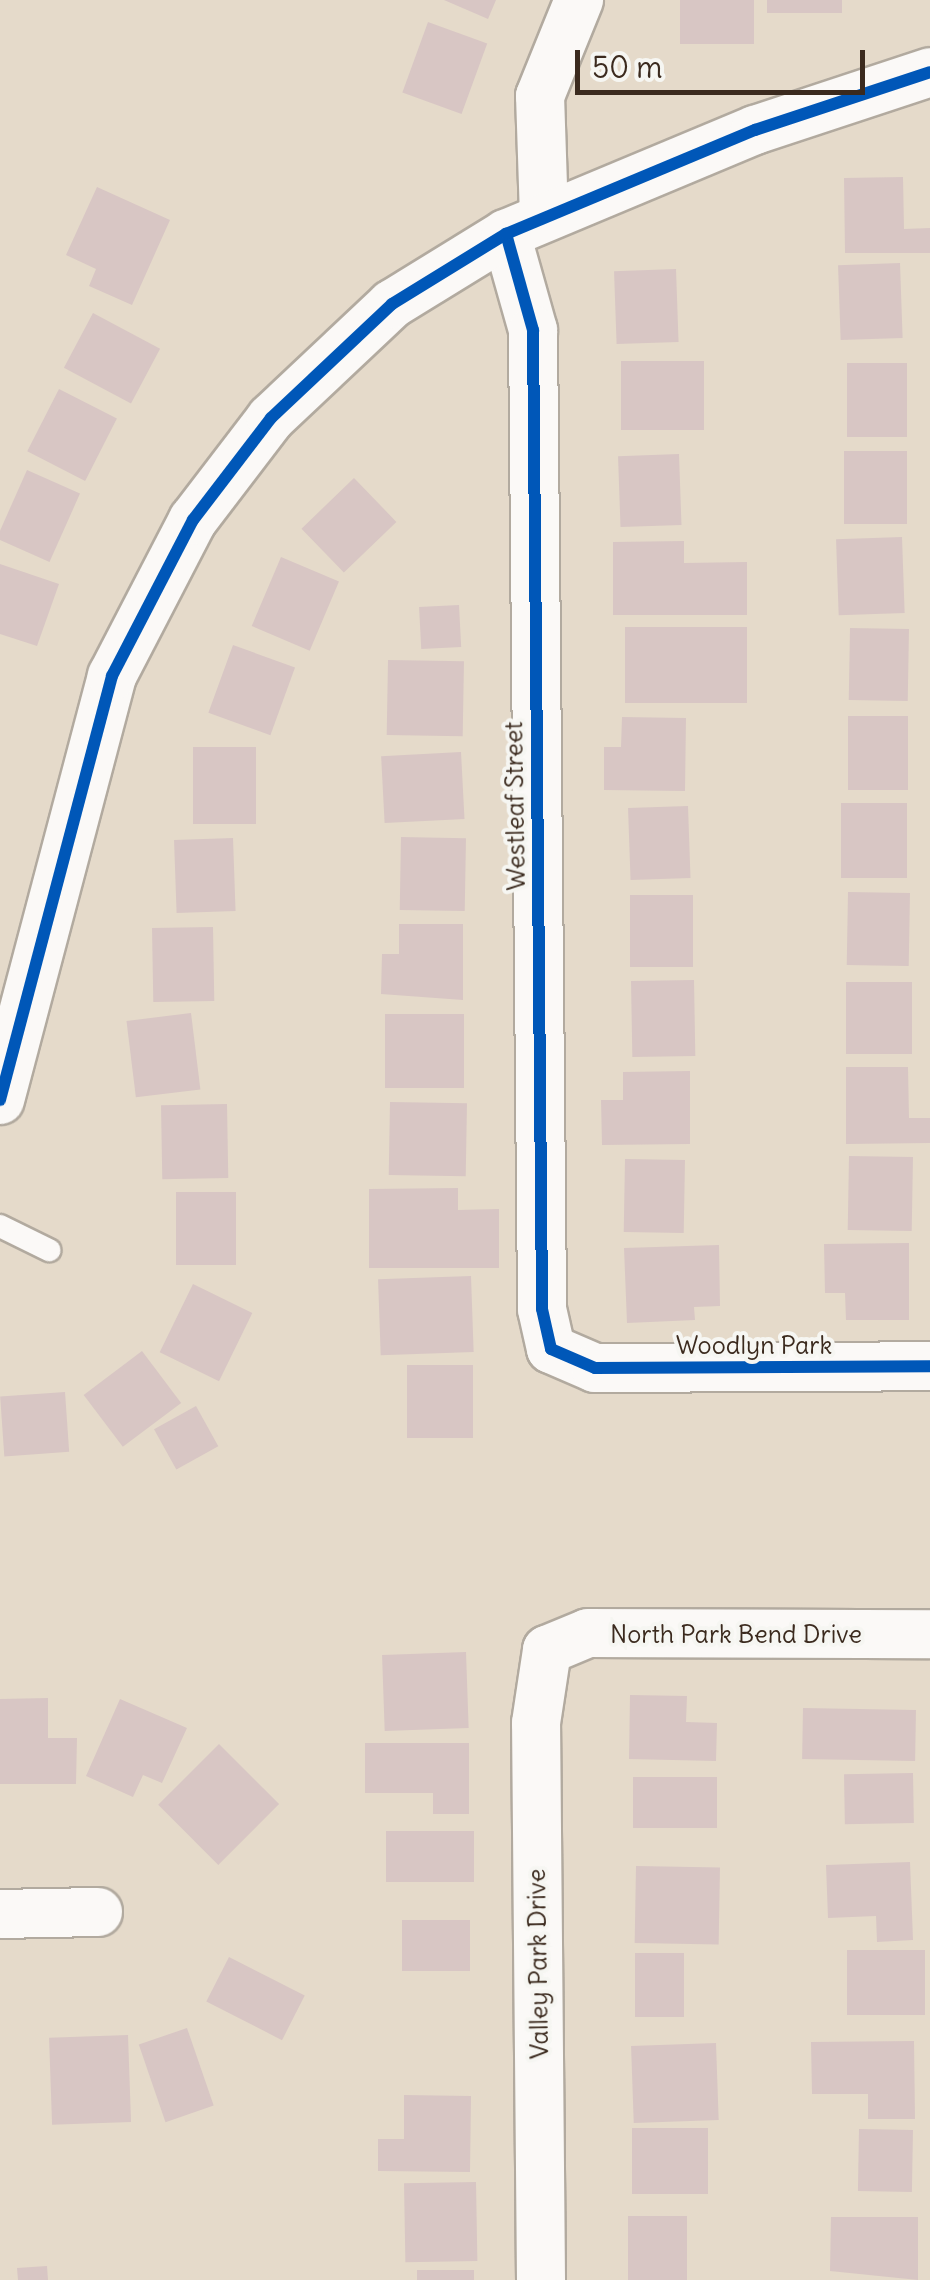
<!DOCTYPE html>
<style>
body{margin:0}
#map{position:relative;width:930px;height:2280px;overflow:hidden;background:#e5daca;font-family:Delius,sans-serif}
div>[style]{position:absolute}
.building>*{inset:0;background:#d8c6c4;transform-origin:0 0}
.roads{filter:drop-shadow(2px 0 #b2aa9f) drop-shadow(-2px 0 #b2aa9f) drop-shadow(0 2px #b2aa9f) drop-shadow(0 -2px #b2aa9f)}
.lane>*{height:22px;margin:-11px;padding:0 11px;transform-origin:11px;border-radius:11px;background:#fbf9f7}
.street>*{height:48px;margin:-24px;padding:0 24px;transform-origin:24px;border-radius:24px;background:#fbf9f7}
.cycleway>*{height:12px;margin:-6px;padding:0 6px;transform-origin:6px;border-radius:6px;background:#0057b8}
span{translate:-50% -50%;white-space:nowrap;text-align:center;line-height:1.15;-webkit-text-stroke:8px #f6f6f2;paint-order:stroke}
.street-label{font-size:25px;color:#3b2a1e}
.scale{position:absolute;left:575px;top:50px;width:290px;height:45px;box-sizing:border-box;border:5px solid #3b2a1e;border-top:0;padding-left:12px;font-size:30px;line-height:35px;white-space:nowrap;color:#3b2a1e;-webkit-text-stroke:8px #f6f6f2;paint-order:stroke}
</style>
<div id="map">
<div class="building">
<i style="clip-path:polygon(444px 0,496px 0,488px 19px)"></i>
<i style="left:680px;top:0;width:74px;height:44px"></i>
<i style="left:767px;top:0;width:75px;height:13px"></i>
<i style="left:428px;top:22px;width:63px;height:75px;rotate:20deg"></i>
<i style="clip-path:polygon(903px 177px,904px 229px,930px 228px,930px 253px,845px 253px,844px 178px)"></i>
<i style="clip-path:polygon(97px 187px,170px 220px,132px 305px,89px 286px,96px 269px,66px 255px)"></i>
<i style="left:900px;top:263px;width:75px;height:62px;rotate:88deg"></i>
<i style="left:676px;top:269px;width:73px;height:62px;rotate:88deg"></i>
<i style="left:93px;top:313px;width:76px;height:62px;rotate:28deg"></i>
<i style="left:704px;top:361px;width:69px;height:83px;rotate:90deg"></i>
<i style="left:847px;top:363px;width:60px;height:74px"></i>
<i style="left:59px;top:389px;width:65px;height:70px;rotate:27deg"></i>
<i style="left:844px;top:451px;width:63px;height:73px"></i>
<i style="left:679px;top:454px;width:71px;height:61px;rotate:88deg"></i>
<i style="left:27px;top:470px;width:58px;height:75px;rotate:24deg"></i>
<i style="left:354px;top:478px;width:61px;height:73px;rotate:46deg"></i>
<i style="left:902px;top:537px;width:76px;height:66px;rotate:88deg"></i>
<i style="clip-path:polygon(684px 541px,684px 563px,747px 562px,747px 615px,613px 615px,613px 542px)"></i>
<i style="left:281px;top:557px;width:63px;height:75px;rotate:23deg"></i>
<i style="clip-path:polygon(0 564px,59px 584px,37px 646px,0 634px)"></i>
<i style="left:459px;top:605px;width:42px;height:40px;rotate:87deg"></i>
<i style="left:625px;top:627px;width:122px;height:76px"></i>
<i style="left:850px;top:628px;width:59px;height:72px;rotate:1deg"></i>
<i style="left:233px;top:645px;width:66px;height:72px;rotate:20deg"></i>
<i style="left:388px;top:660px;width:76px;height:75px;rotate:1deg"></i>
<i style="left:848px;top:716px;width:60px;height:74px"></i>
<i style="clip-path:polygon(622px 717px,686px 718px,685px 791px,604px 790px,604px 747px,621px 747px)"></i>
<i style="left:193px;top:747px;width:63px;height:77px"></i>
<i style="left:461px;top:752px;width:67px;height:80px;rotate:87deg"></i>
<i style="left:841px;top:803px;width:66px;height:75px"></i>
<i style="left:688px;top:806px;width:72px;height:60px;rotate:88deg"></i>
<i style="left:401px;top:837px;width:65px;height:73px;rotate:1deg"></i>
<i style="left:233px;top:838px;width:73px;height:59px;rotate:88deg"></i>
<i style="left:848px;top:892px;width:62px;height:73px;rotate:1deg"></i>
<i style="left:630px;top:895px;width:63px;height:72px"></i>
<i style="clip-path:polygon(399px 924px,463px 924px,463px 1000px,381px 994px,382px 954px,399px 954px)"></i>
<i style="left:213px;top:927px;width:74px;height:61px;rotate:89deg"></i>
<i style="left:694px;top:980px;width:76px;height:63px;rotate:89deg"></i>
<i style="left:846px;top:982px;width:66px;height:72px"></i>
<i style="left:191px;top:1013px;width:77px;height:65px;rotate:83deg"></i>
<i style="left:385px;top:1014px;width:79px;height:74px"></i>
<i style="clip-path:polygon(846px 1067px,908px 1067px,909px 1118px,930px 1118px,930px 1143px,846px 1144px)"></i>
<i style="clip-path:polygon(690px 1071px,690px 1144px,602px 1145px,601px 1100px,623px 1100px,623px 1072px)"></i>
<i style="left:390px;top:1102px;width:77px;height:73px;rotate:1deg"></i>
<i style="left:227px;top:1104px;width:74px;height:66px;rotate:89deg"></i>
<i style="left:849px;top:1156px;width:64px;height:74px;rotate:1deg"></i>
<i style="left:625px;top:1159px;width:60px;height:73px;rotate:1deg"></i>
<i style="clip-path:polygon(458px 1188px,458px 1210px,499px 1209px,499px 1268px,369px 1268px,369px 1189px)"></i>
<i style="left:176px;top:1192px;width:60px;height:73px"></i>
<i style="clip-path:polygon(909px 1243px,909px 1320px,846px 1320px,845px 1293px,825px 1293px,824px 1244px)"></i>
<i style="clip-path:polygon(719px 1245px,720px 1306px,694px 1307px,695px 1320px,627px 1323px,624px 1248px)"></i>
<i style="left:471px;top:1276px;width:76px;height:93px;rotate:88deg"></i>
<i style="left:193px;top:1284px;width:66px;height:76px;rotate:26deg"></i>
<i style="left:142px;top:1351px;width:65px;height:73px;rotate:53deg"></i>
<i style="left:407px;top:1365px;width:66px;height:73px"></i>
<i style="left:65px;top:1392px;width:60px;height:65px;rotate:86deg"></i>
<i style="left:196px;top:1406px;width:46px;height:48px;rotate:61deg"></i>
<i style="left:466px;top:1652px;width:76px;height:84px;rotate:88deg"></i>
<i style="clip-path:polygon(630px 1695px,687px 1696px,686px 1722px,717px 1723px,716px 1761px,629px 1759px)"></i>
<i style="clip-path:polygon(48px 1698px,48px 1738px,77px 1738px,76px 1784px,0 1784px,0 1699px)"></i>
<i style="clip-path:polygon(120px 1699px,187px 1728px,162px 1783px,143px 1775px,133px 1797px,86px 1776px)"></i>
<i style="left:803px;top:1708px;width:113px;height:51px;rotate:1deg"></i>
<i style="clip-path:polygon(365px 1743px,469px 1743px,469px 1814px,433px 1814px,433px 1793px,365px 1793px)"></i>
<i style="left:219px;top:1744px;width:85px;height:86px;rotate:45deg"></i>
<i style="left:913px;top:1773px;width:50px;height:69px;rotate:89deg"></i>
<i style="left:717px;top:1777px;width:51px;height:84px;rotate:90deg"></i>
<i style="left:386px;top:1831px;width:88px;height:51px"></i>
<i style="clip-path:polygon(910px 1862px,913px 1940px,877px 1942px,876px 1916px,828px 1918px,826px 1865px)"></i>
<i style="left:636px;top:1866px;width:84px;height:77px;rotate:1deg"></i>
<i style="left:402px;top:1920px;width:68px;height:51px"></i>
<i style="left:847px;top:1950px;width:78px;height:65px"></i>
<i style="left:635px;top:1953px;width:49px;height:64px"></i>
<i style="left:229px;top:1957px;width:85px;height:50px;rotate:27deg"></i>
<i style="left:187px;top:2028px;width:82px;height:51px;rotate:71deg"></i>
<i style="left:128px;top:2035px;width:87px;height:79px;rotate:88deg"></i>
<i style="clip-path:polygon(914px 2041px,915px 2119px,868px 2119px,868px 2094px,812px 2094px,811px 2042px)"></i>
<i style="left:716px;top:2043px;width:77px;height:85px;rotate:88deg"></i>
<i style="clip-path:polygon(404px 2095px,471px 2096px,470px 2172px,378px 2171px,378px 2139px,404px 2139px)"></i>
<i style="left:708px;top:2128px;width:66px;height:76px;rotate:90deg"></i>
<i style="left:859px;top:2129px;width:54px;height:62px;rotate:1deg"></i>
<i style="left:476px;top:2182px;width:79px;height:72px;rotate:89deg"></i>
<i style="left:628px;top:2216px;width:59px;height:64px"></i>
<i style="clip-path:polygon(831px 2217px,918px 2217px,918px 2280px,830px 2271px)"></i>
<i style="clip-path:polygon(47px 2266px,48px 2280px,18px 2280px,17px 2268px)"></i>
<i style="left:417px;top:2270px;width:57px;height:10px"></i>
</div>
<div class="roads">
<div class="lane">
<i style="left:0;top:1226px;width:55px;rotate:26.1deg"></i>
</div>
<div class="street">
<i style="left:544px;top:216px;width:120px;rotate:-91.9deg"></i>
<i style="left:540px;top:96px;width:104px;rotate:-67.9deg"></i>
<i style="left:506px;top:234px;width:100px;rotate:74.3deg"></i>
<i style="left:533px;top:330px;width:979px;rotate:89.47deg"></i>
<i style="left:542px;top:1309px;width:41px;rotate:77.3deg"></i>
<i style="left:551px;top:1349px;width:48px;rotate:23.4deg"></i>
<i style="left:595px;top:1368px;width:335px;rotate:-0.3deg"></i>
<i style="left:0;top:1100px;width:439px;rotate:-75.2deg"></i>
<i style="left:112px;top:676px;width:176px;rotate:-62.6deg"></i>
<i style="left:193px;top:520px;width:128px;rotate:-52.6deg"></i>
<i style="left:271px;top:418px;width:166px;rotate:-43.3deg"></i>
<i style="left:392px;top:304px;width:134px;rotate:-31.6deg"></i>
<i style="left:506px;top:234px;width:270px;rotate:-22.7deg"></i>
<i style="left:755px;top:130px;width:184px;rotate:-18.3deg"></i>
<i style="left:0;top:1914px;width:98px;rotate:-1.2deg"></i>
<i style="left:541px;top:2280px;width:557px;rotate:-90.51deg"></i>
<i style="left:536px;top:1723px;width:74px;rotate:-81.4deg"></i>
<i style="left:547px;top:1650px;width:44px;rotate:-22.5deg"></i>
<i style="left:588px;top:1633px;width:342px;rotate:0.2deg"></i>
</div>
</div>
<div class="cycleway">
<i style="left:506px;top:234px;width:100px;rotate:74.3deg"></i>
<i style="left:533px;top:330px;width:979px;rotate:89.47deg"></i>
<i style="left:542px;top:1309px;width:41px;rotate:77.3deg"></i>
<i style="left:551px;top:1349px;width:48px;rotate:23.4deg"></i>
<i style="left:595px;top:1368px;width:335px;rotate:-0.3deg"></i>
<i style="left:0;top:1100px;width:439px;rotate:-75.2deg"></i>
<i style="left:112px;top:676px;width:176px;rotate:-62.6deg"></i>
<i style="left:193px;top:520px;width:128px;rotate:-52.6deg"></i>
<i style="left:271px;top:418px;width:166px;rotate:-43.3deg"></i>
<i style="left:392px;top:304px;width:134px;rotate:-31.6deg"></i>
<i style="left:506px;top:234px;width:270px;rotate:-22.7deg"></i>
<i style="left:755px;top:130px;width:184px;rotate:-18.3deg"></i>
</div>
<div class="street-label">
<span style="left:515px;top:806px;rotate:-91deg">Westleaf Street</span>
<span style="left:754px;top:1345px">Woodlyn Park</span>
<span style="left:736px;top:1634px">North Park Bend Drive</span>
<span style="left:538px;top:1964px;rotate:-91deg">Valley Park Drive</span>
</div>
<div class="scale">50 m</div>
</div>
